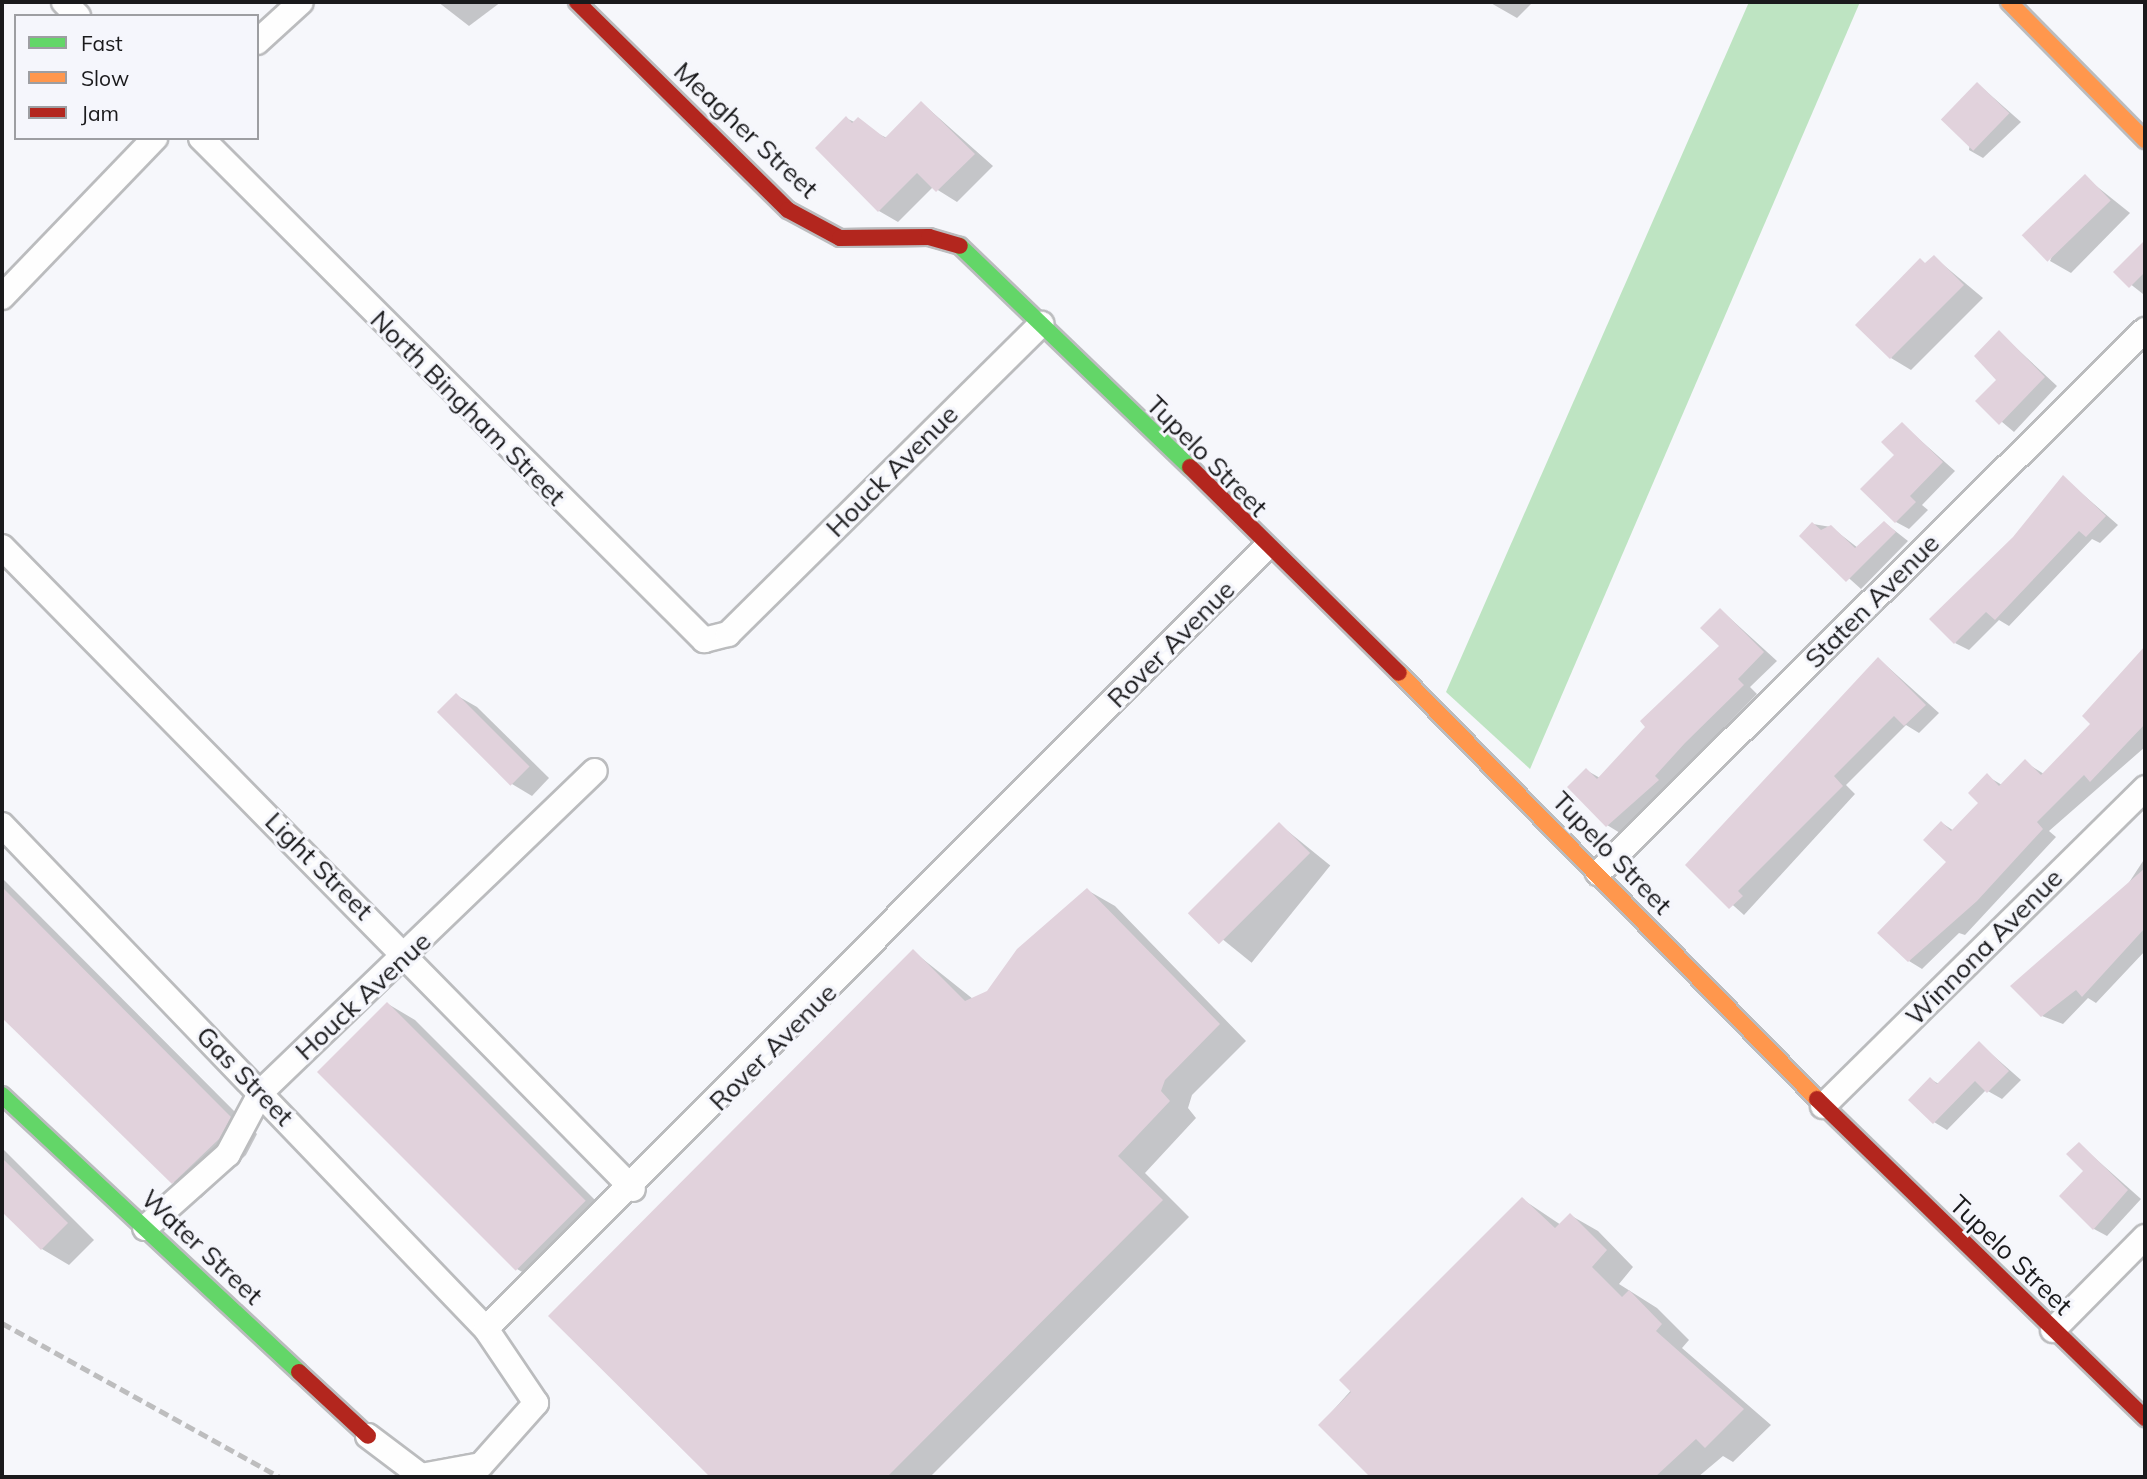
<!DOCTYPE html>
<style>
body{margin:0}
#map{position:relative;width:2147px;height:1479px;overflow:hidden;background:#f6f7fb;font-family:Mulish,sans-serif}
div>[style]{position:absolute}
.forest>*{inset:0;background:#bee4c2}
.shadow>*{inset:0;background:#0003;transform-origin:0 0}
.building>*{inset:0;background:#e1d2dc;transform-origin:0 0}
.roads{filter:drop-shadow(2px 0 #bbbcbe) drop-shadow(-2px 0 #bbbcbe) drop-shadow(0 2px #bbbcbe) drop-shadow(0 -2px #bbbcbe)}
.street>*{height:24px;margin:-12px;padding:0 12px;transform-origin:12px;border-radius:12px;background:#fefefe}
.fast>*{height:16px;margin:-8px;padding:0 8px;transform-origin:8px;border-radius:8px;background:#63d668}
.slow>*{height:16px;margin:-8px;padding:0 8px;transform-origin:8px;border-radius:8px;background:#ff974d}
.jam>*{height:16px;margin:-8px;padding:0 8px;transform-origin:8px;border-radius:8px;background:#b3261e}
.rail>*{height:5px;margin-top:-2.5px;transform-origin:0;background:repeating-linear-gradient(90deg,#bdbdbe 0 10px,transparent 0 15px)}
span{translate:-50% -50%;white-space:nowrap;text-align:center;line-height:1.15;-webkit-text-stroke:6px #f5f6fc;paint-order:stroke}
.street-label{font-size:26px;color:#1a1a1c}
.frame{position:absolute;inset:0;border:4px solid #1a1a1c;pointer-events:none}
.legend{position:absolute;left:14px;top:14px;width:245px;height:126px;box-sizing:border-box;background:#f5f6fc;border:2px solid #9d9ea2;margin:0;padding:9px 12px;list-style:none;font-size:21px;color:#1a1a1c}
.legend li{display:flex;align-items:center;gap:14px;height:35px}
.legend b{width:35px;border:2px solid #9d9ea2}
</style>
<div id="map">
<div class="forest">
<i style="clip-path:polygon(1749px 2px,1860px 2px,1530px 769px,1446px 692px)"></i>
</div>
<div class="shadow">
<i style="clip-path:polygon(438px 2px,501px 2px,469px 26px)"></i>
<i style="clip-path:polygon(1489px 2px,1533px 2px,1517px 18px)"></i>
<i style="clip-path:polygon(1978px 84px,2021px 122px,1983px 158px,1969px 150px)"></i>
<i style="clip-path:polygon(922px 103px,993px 166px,957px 202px,933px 187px,898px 222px,879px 211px,846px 118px,887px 138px)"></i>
<i style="clip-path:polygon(2085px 177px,2130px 213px,2071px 273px,2050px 261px)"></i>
<i style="clip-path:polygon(2145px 242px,2145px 293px,2143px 294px,2115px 272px)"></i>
<i style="clip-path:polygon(1934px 257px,1983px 298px,1911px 370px,1891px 358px)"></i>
<i style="clip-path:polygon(1999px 332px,2057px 386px,2014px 432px,1977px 401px,1998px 380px)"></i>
<i style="clip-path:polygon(1902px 424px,1955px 471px,1922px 505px,1928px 510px,1909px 529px,1896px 522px)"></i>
<i style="clip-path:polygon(2063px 477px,2118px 525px,2100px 543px,2092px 539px,2009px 626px,1999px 620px,1969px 650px,1955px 643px,2015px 538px)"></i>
<i style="clip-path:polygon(1885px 523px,1908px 541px,1861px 589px,1802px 536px,1813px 524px,1831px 527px,1858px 548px)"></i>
<i style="clip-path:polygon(1721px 610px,1777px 661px,1750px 687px,1757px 694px,1668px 785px,1672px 788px,1620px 833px,1607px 825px,1586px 770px,1600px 778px,1722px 646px)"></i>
<i style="clip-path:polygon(2145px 650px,2145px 747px,2049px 831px,2056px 837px,1965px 935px,1959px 933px,1922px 969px,1909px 961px,1948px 862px,1942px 823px,1954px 831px,1981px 803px,1987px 776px,2002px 785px,2025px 762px,2044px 774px,2092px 724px,2084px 716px)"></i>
<i style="clip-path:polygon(1879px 659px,1939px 713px,1919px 733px,1906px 725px,1846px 785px,1855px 794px,1744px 915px,1688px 865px)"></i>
<i style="clip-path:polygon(456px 695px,477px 707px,549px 778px,532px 796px,512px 784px)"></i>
<i style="left:1279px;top:824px;width:66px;height:125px;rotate:39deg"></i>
<i style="clip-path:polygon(2145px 858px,2145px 951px,2096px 1003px,2088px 998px,2063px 1024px,2042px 1016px)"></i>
<i style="clip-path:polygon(2px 878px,257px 1134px,246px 1155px,201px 1198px,173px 1182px,2px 1011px)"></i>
<i style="clip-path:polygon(1087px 890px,1115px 906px,1246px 1041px,1192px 1095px,1188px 1108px,1196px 1118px,1145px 1173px,1189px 1217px,930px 1477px,712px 1477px,550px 1316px,914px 952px,973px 999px,988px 992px)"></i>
<i style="clip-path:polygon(388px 1004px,415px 1020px,612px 1217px,545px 1285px,517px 1269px,320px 1073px)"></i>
<i style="clip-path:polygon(1979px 1043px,2021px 1080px,2002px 1099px,1986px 1090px,1947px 1130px,1934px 1122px,1930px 1079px,1939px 1084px)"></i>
<i style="clip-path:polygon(2079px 1144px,2141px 1199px,2107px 1236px,2094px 1229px)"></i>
<i style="clip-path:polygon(2px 1148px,94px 1240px,69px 1265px,42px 1249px,2px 1209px)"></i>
<i style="clip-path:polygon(1522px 1199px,1561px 1225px,1570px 1215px,1598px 1231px,1633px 1267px,1619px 1284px,1657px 1308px,1689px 1340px,1682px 1348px,1771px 1425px,1733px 1462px,1723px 1456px,1698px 1477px,1372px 1477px,1320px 1425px)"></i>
</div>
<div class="building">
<i style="left:1977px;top:82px;width:45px;height:52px;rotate:44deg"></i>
<i style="clip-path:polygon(921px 101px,975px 154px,936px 192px,917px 173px,878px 212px,815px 148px,846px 116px,852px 123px,858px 117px,885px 138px)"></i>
<i style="left:2085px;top:174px;width:37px;height:88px;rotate:46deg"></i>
<i style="clip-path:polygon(2145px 240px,2145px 272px,2129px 288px,2113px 272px)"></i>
<i style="clip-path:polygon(1934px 255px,1964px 285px,1890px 359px,1855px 325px,1920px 258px,1925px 263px)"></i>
<i style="clip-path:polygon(1999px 330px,2045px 377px,1999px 425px,1975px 401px,1996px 380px,1974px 356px)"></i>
<i style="clip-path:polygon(1902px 422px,1943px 462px,1910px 496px,1916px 502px,1895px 523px,1860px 489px,1894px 455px,1881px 442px)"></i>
<i style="clip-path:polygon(2063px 475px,2106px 516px,2086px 537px,2079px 531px,1995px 620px,1986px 612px,1954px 644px,1929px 619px,2013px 537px)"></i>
<i style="clip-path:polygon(1884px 521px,1896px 532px,1846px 582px,1799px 536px,1812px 522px,1821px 530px,1831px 525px,1855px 548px)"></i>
<i style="clip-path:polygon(1720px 608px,1764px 652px,1738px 679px,1744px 685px,1685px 743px,1655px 776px,1659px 780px,1606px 827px,1567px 787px,1586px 768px,1597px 779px,1645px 727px,1640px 721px,1719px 646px,1700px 628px)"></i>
<i style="clip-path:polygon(2145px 646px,2145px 724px,2090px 782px,2084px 775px,2037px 822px,2043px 829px,1977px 901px,1908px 962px,1877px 933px,1946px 862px,1923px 840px,1941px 821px,1951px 831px,1978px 803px,1968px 793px,1987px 773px,1999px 786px,2025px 759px,2041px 775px,2090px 724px,2082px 716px)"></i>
<i style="clip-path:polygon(1878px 657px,1926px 705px,1904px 726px,1894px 716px,1834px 776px,1843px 786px,1738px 891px,1743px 896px,1729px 909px,1685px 865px)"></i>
<i style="left:456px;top:693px;width:104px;height:27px;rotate:45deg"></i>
<i style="left:1279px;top:822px;width:44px;height:129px;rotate:45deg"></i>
<i style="clip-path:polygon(2145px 868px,2145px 928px,2082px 997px,2076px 990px,2041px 1017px,2010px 986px)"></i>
<i style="clip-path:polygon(2px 887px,231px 1117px,219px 1139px,172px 1184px,2px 1018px)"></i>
<i style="clip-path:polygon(1087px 888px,1220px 1024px,1165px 1080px,1161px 1091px,1170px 1101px,1118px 1156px,1163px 1200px,887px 1477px,710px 1477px,548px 1316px,913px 949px,965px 1001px,987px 991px,1017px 949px)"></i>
<i style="left:387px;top:1002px;width:281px;height:99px;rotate:45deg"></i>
<i style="clip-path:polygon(1979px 1041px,2009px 1071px,1987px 1093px,1975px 1081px,1933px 1124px,1908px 1100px,1930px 1077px,1937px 1084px)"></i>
<i style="clip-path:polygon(2079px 1142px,2128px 1190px,2093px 1230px,2059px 1196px,2083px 1171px,2066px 1154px)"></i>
<i style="clip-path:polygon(2px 1158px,68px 1223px,41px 1250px,2px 1212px)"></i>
<i style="clip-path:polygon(1522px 1197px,1555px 1228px,1570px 1213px,1607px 1250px,1592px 1267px,1622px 1297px,1629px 1290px,1662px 1324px,1656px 1331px,1744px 1409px,1705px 1448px,1696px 1439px,1655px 1477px,1370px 1477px,1318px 1425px,1351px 1392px,1339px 1380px)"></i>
</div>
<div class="roads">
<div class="street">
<i style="left:64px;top:2px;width:20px;rotate:45deg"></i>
<i style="left:257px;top:42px;width:59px;rotate:-42.3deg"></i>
<i style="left:201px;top:138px;width:711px;rotate:44.94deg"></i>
<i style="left:704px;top:640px;width:25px;rotate:-14deg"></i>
<i style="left:728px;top:634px;width:441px;rotate:-44.7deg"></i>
<i style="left:2px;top:297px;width:221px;rotate:-46.1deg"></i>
<i style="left:2px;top:547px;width:900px;rotate:45.5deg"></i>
<i style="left:2px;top:825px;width:699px;rotate:46.16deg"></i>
<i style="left:1598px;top:873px;width:771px;rotate:-44.79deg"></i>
<i style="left:1823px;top:1106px;width:453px;rotate:-44.6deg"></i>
<i style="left:145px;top:1228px;width:111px;rotate:-41.7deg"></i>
<i style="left:228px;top:1154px;width:70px;rotate:-62deg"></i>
<i style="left:261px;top:1092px;width:463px;rotate:-43.9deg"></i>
<i style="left:2053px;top:1330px;width:131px;rotate:-45.3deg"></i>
<i style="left:368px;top:1436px;width:66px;rotate:37deg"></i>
<i style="left:421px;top:1476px;width:61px;rotate:-10.4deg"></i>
<i style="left:481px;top:1465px;width:83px;rotate:-48.4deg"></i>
<i style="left:536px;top:1403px;width:89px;rotate:-124deg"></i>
<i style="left:486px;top:1329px;width:1103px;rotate:-45.07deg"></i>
</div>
<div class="fast">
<i style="left:960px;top:246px;width:319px;rotate:43.9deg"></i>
<i style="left:2px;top:1095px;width:406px;rotate:43deg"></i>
</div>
<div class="slow">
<i style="left:2009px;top:2px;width:194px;rotate:45.4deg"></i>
<i style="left:1399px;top:673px;width:597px;rotate:45.54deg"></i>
</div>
<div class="jam">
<i style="left:577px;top:2px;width:296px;rotate:44.6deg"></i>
<i style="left:788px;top:210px;width:59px;rotate:28.3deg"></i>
<i style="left:840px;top:238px;width:89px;rotate:-0.6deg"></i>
<i style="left:929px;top:237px;width:32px;rotate:16deg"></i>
<i style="left:1190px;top:467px;width:293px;rotate:44.6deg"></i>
<i style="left:1817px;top:1099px;width:458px;rotate:44.2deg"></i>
<i style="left:299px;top:1372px;width:94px;rotate:42.8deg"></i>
</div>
</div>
<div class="rail">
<i style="left:2px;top:1323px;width:318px;rotate:29deg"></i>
</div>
<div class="street-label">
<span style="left:746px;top:130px;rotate:43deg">Meagher Street</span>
<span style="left:468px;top:408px;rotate:45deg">North Bingham Street</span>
<span style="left:1207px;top:456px;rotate:45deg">Tupelo Street</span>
<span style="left:892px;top:471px;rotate:-45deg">Houck Avenue</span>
<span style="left:1872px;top:601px;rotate:-45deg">Staten Avenue</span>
<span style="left:1171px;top:644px;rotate:-45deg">Rover Avenue</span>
<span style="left:1612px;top:853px;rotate:46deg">Tupelo Street</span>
<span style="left:319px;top:866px;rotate:45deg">Light Street</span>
<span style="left:1984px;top:947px;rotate:-45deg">Winnona Avenue</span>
<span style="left:363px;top:996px;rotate:-43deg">Houck Avenue</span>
<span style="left:773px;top:1047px;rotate:-45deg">Rover Avenue</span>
<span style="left:245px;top:1076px;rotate:46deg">Gas Street</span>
<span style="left:202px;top:1247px;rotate:43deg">Water Street</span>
<span style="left:2011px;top:1255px;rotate:44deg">Tupelo Street</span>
</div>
<div class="frame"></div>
<ul class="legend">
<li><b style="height:9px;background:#63d668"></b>Fast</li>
<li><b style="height:9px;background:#ff974d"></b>Slow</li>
<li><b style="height:9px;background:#b3261e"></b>Jam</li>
</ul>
</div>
